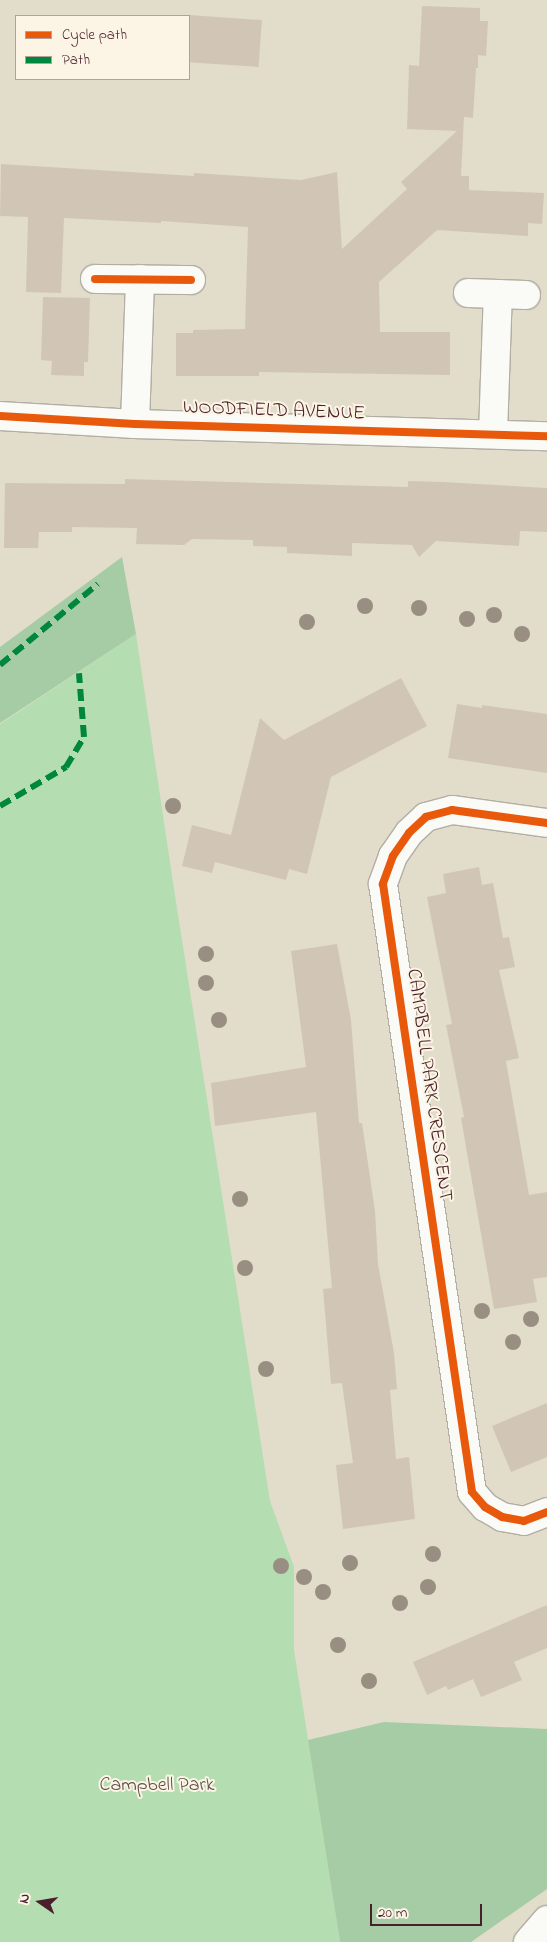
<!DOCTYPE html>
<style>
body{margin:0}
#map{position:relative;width:547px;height:1942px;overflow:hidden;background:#e1ddca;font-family:"Indie Flower",sans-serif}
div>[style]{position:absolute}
.green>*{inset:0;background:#b4deb1}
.forest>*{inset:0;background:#a5cca4}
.building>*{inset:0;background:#d1c6b5;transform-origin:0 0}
.roads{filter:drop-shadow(1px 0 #b3ada2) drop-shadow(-1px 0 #b3ada2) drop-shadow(0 1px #b3ada2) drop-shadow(0 -1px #b3ada2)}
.street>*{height:28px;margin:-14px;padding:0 14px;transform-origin:14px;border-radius:14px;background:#fafaf7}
.quiet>*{height:6px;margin-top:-3px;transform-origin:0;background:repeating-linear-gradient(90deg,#00873e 0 12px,transparent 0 18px)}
.cycleway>*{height:8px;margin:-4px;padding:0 4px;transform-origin:4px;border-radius:4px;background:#e8590c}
.trees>*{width:16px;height:16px;margin:-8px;border-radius:50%;background:#988f82}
span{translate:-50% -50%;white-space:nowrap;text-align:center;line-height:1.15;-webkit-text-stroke:4px #fcf5e5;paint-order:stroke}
.street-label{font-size:20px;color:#4a1f2b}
.park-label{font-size:20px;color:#5c4f48}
.legend{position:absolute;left:15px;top:15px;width:175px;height:65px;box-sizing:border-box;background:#fcf5e5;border:1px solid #b59f9b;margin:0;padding:6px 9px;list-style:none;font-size:15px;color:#4a1f2b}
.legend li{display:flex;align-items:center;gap:10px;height:25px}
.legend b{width:25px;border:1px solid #b59f9b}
.north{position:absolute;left:15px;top:1877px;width:50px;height:50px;-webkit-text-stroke:4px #fcf5e5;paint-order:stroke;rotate:283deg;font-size:14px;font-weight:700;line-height:20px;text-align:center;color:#4a1f2b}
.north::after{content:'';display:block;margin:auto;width:18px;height:22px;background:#4a1f2b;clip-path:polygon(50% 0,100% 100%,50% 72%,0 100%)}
.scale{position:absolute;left:370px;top:1904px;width:112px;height:22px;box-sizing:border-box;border:2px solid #4a1f2b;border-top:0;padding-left:6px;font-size:15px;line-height:18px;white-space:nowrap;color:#4a1f2b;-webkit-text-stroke:4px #fcf5e5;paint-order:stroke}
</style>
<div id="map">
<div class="green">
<i style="clip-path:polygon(136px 634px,174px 889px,270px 1501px,294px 1567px,294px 1650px,340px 1942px,0 1942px,0 724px)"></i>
</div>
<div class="forest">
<i style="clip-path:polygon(122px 557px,136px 634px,0 723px,0 647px)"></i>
<i style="clip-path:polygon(384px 1722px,547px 1729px,547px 1889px,471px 1942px,340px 1942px,308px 1740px)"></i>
</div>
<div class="building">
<i style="clip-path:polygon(422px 6px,480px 8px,480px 21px,488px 21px,486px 56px,478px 55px,478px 68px,476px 68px,473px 118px,464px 117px,461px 176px,469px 176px,469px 190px,544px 193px,542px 224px,528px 223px,528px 236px,437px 230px,379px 282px,380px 332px,450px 332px,450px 375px,259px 372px,259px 376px,176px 376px,176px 333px,193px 333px,193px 330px,245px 329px,248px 227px,161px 221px,161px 223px,64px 218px,61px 293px,26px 292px,28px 217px,0 216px,1px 164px,194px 176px,194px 173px,301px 180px,337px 172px,342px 249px,407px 189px,401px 182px,457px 131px,407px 129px,409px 65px,419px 66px)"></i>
<i style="left:189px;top:15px;width:73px;height:47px;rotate:4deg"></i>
<i style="clip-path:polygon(43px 297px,90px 298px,88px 362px,84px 362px,84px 376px,51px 375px,52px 361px,41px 360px)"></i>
<i style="clip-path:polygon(125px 479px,408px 487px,408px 481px,443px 482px,547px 488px,547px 532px,520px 531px,519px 546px,436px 541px,419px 557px,412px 545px,352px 543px,352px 556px,287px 553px,287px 547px,253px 546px,253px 540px,192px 539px,184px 545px,136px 544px,137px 528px,72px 527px,72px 532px,39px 532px,38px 548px,4px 548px,5px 483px,125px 484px)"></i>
<i style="clip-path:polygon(401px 678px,427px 726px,331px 777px,307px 874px,289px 869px,286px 880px,215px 862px,212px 873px,182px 866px,192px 825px,231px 835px,260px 718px,284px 740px)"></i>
<i style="clip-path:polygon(457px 704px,482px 708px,482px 705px,547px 714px,547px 773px,448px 758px)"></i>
<i style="clip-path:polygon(479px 867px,482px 885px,493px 883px,503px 938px,509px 937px,515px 967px,499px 970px,519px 1058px,506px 1061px,529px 1195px,547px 1192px,547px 1277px,533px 1279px,537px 1302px,494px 1309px,461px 1118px,464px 1117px,446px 1025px,452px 1024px,427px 897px,446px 893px,443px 874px)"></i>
<i style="clip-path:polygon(337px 944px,351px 1020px,359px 1123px,362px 1123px,375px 1211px,378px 1264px,394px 1353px,397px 1389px,390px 1390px,396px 1459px,409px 1457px,415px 1519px,343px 1529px,336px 1465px,353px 1463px,342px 1383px,331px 1384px,323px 1289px,332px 1288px,316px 1112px,215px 1126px,211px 1083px,306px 1067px,291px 951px)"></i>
<i style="clip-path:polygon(547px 1403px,547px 1457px,511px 1472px,492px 1426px)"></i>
<i style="clip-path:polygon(547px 1605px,547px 1648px,514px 1662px,522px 1680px,481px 1697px,473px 1679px,448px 1690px,446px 1686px,427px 1695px,413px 1662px)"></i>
</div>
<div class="roads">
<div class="street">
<i style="left:95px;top:279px;width:96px;rotate:0.6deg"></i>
<i style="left:468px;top:293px;width:58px;rotate:2deg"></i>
<i style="left:0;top:416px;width:135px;rotate:3.4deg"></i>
<i style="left:135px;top:424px;width:412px;rotate:1.7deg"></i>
<i style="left:135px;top:424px;width:145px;rotate:-88deg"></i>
<i style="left:493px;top:434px;width:140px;rotate:-88deg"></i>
<i style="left:547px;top:823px;width:96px;rotate:-172.2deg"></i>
<i style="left:452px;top:810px;width:27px;rotate:165deg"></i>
<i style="left:426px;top:817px;width:23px;rotate:137deg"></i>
<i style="left:409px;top:833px;width:28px;rotate:125deg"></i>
<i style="left:393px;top:856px;width:30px;rotate:110deg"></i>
<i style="left:383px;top:884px;width:614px;rotate:81.67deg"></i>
<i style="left:472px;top:1492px;width:20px;rotate:49deg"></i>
<i style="left:485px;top:1507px;width:20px;rotate:30deg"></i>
<i style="left:502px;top:1517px;width:22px;rotate:10deg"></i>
<i style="left:524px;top:1521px;width:25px;rotate:-21deg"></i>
<i style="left:528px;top:1942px;width:29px;rotate:-49deg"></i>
</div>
</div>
<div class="quiet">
<i style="left:0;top:665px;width:127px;rotate:-39.6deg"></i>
<i style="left:0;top:806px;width:77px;rotate:-30.6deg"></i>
<i style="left:66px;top:767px;width:35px;rotate:-59deg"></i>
<i style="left:84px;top:737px;width:64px;rotate:-94.5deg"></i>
</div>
<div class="cycleway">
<i style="left:95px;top:279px;width:96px;rotate:0.6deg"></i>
<i style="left:0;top:416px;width:135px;rotate:3.4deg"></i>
<i style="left:135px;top:424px;width:412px;rotate:1.7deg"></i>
<i style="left:547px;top:823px;width:96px;rotate:-172.2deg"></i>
<i style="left:452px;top:810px;width:27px;rotate:165deg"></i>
<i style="left:426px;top:817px;width:23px;rotate:137deg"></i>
<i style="left:409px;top:833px;width:28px;rotate:125deg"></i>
<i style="left:393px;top:856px;width:30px;rotate:110deg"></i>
<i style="left:383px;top:884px;width:614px;rotate:81.67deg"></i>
<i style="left:472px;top:1492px;width:20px;rotate:49deg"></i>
<i style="left:485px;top:1507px;width:20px;rotate:30deg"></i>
<i style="left:502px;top:1517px;width:22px;rotate:10deg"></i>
<i style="left:524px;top:1521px;width:25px;rotate:-21deg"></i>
</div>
<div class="trees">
<i style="left:365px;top:606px"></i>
<i style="left:419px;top:608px"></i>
<i style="left:494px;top:615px"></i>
<i style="left:467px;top:619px"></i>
<i style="left:307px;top:622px"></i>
<i style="left:522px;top:634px"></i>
<i style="left:173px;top:806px"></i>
<i style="left:206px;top:954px"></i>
<i style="left:206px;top:983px"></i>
<i style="left:219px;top:1020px"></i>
<i style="left:240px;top:1199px"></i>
<i style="left:245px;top:1268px"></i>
<i style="left:482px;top:1311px"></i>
<i style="left:531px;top:1319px"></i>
<i style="left:513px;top:1342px"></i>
<i style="left:266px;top:1369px"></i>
<i style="left:433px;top:1554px"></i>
<i style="left:350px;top:1563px"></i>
<i style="left:281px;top:1566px"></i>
<i style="left:304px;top:1577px"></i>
<i style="left:428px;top:1587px"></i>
<i style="left:323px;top:1592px"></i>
<i style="left:400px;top:1603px"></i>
<i style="left:338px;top:1645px"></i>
<i style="left:369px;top:1681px"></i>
</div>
<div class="street-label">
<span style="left:274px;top:411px;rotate:2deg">WOODFIELD AVENUE</span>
<span style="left:429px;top:1085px;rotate:82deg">CAMPBELL PARK CRESCENT</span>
</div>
<div class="park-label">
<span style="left:157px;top:1785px">Campbell Park</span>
</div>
<ul class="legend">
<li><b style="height:6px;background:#e8590c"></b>Cycle path</li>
<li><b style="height:6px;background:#00873e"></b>Path</li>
</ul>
<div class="north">N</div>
<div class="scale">20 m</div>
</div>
